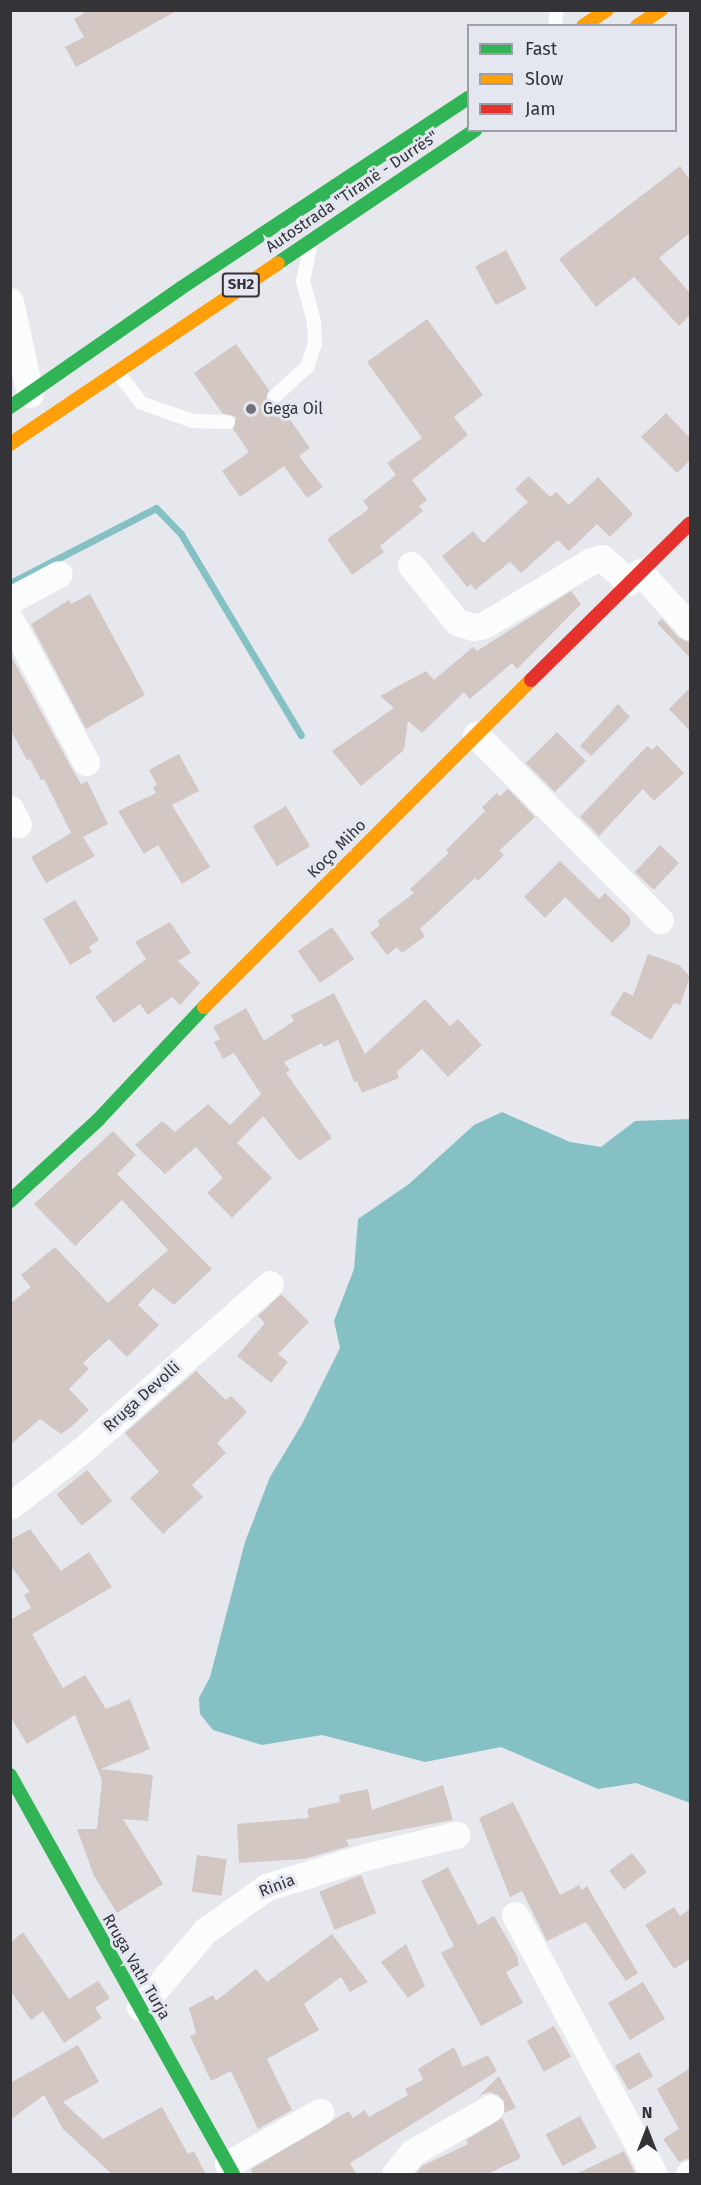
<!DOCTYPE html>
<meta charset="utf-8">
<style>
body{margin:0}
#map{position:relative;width:701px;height:2185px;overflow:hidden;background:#e7e8ed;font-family:"Fira Sans",sans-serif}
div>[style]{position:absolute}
.water>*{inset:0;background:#85c1c4}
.stream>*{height:7px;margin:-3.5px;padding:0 3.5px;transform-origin:3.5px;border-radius:3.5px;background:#85c1c4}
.building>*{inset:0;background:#d2c7c3;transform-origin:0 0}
.lane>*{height:14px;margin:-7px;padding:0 7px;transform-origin:7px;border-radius:7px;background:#fbfcfc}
.street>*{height:27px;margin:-13.5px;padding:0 13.5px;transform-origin:13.5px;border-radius:13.5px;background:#fbfcfc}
.fast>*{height:14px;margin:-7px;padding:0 7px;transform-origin:7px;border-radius:7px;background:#30b455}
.slow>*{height:14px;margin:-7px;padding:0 7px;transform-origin:7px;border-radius:7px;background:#ff9f0a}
.jam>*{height:14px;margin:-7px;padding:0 7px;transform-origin:7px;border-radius:7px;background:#e5322d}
.dots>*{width:16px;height:16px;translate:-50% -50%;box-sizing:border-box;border:3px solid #e4e6f0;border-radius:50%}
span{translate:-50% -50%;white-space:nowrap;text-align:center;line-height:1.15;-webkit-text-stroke:6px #e4e6f0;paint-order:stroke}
.shield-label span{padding:2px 4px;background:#e4e6f0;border:2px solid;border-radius:4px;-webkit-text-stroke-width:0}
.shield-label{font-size:15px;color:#333338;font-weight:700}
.street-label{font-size:16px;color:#333338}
.poi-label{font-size:16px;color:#333338}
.left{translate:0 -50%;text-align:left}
.frame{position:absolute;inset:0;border:12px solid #333338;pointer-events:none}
.legend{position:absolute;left:467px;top:24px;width:210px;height:108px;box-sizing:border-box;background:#e4e6f0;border:2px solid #9d9ea6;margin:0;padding:8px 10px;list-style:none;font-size:18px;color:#333338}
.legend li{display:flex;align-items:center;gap:12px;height:30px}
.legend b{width:30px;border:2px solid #9d9ea6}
.north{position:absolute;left:617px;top:2101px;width:60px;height:60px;-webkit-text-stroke:4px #e4e6f0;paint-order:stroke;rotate:0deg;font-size:16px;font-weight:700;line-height:24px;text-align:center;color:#333338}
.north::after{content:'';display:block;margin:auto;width:21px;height:27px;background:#333338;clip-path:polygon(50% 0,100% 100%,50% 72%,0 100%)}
</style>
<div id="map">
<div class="water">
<i style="clip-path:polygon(502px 1112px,570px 1142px,601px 1147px,635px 1121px,690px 1119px,690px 1803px,636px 1783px,598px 1789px,501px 1747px,425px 1762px,322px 1735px,262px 1745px,213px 1730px,200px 1714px,199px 1698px,210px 1677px,245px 1542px,270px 1477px,302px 1424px,340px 1348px,334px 1321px,354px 1269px,358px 1219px,409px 1184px,474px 1125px)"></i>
</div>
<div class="stream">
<i style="left:10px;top:583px;width:164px;rotate:-27.2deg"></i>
<i style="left:156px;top:508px;width:36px;rotate:46deg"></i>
<i style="left:181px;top:534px;width:234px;rotate:59.2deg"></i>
</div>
<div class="building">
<i style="clip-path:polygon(89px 10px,178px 10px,76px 67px,65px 47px,84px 37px,74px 19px)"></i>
<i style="clip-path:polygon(680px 166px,690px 180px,690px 233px,659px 258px,690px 293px,690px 315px,679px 326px,634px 277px,596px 307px,559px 259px)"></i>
<i style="left:506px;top:250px;width:44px;height:35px;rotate:62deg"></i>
<i style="clip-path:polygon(427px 319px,483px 395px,454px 417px,468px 435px,412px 480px,427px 500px,419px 506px,423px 511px,380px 546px,384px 552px,352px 575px,327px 539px,369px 509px,363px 501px,396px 475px,387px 463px,422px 438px,367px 362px)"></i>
<i style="clip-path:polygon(236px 344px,269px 390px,267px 403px,279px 404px,310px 448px,299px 456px,323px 487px,307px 498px,284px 466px,240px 497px,222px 471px,249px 452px,233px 429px,236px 417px,222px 413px,194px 373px)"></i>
<i style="clip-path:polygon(666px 413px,690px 438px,690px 460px,677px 473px,641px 437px)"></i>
<i style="clip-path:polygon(529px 476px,550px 497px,556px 492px,569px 505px,598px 477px,633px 514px,610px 537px,597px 524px,569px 551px,558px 540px,521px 573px,510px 562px,475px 590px,471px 584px,467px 587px,442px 556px,473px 531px,483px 543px,528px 502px,515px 489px)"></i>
<i style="clip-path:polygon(571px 591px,581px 604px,517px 669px,512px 663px,470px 699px,464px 692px,422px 733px,408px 721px,404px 750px,361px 786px,332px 751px,394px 708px,380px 696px,426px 671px,434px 680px,473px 647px,477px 651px)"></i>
<i style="clip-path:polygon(90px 594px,145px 695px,86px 729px,31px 624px,69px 600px,71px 604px)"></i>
<i style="clip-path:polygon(662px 619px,679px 638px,690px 642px,690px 658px,657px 623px)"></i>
<i style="clip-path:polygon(10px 654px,72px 769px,81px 784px,87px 781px,108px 824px,83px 837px,95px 856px,46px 883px,31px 857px,71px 833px,44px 779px,41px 780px,30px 759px,27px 760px,10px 729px)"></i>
<i style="clip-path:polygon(690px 688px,690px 731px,669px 709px)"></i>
<i style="clip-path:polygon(618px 704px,630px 717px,591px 756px,580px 746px)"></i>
<i style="left:557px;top:732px;width:41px;height:44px;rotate:45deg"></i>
<i style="clip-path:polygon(657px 745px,684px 773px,654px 801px,643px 789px,599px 836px,580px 817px,647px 746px,652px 750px)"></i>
<i style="clip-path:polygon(179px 754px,199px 791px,172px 805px,210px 867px,182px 884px,158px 845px,144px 854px,118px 811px,156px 793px,153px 787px,157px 785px,149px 770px)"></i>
<i style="clip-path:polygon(508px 789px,535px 817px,499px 851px,504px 855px,478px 881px,475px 878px,420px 929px,425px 936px,402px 953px,397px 947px,387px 955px,370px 933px,380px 925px,377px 921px,414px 893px,410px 889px,449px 853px,446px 850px,485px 811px,482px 807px,497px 793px,500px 796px)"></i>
<i style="left:286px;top:806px;width:47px;height:39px;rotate:59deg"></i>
<i style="left:660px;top:845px;width:26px;height:37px;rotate:43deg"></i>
<i style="clip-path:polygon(560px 861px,599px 899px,605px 893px,630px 917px,630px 925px,612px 943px,565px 897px,545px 918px,524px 897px)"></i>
<i style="clip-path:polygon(75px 900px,99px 940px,89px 947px,92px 952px,70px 965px,43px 919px)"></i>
<i style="clip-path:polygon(170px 922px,191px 953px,178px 961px,200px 983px,180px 1005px,172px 997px,148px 1015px,140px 1004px,114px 1023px,95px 997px,146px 959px,135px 942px)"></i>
<i style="left:332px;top:927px;width:39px;height:42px;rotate:55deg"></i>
<i style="clip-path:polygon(648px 954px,679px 965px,690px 977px,680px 1005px,674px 1003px,651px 1040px,610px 1014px,624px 991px,633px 996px)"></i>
<i style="clip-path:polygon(334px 993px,365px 1054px,425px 999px,450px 1026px,458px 1019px,482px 1045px,448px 1077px,422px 1049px,397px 1072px,399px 1078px,362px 1093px,357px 1081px,354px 1082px,338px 1040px,324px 1047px,322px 1043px,284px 1062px,290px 1070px,286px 1073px,332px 1138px,299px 1161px,263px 1116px,237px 1143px,272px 1178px,232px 1218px,207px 1193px,223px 1178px,196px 1147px,165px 1174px,135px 1145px,162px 1121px,175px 1132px,208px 1104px,230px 1125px,261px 1094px,234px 1053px,223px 1059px,214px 1042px,220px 1039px,213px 1027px,246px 1008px,264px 1041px,294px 1021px,291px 1015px)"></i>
<i style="clip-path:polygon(113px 1131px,136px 1155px,117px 1174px,212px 1269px,174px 1305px,153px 1288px,138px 1305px,159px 1325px,127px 1357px,109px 1339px,83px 1363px,89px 1369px,69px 1389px,89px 1410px,72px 1426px,61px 1434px,40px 1419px,10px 1445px,10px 1304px,31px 1287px,21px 1275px,55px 1247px,108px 1303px,168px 1250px,122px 1200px,75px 1246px,34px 1204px)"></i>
<i style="clip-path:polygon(281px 1294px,309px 1322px,278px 1354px,288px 1362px,271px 1383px,237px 1356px,265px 1323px,258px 1316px)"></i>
<i style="clip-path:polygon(196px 1371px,226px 1400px,231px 1396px,247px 1412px,217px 1443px,226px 1453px,192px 1485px,203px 1497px,163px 1534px,130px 1498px,159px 1472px,125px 1433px)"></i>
<i style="left:87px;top:1470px;width:40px;height:39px;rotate:51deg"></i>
<i style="clip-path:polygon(30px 1529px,61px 1571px,89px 1552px,112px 1587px,32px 1634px,63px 1688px,85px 1675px,106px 1709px,130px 1699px,150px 1749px,101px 1769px,153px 1775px,148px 1821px,123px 1819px,163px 1884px,117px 1913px,94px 1876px,77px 1829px,97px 1829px,102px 1780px,75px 1715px,27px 1744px,10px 1716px,10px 1620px,31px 1608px,24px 1595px,30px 1592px,10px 1565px,10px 1540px)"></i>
<i style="clip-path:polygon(443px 1785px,453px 1820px,346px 1840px,349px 1846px,304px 1859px,239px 1863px,237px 1824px,309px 1818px,307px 1809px,340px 1802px,339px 1795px,368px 1789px,372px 1810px)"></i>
<i style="clip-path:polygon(513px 1802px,560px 1895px,579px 1885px,582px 1890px,587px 1886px,638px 1973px,626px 1981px,586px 1922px,547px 1941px,522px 1891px,510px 1897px,479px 1818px)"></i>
<i style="left:632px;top:1853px;width:24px;height:29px;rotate:52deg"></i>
<i style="left:197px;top:1855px;width:30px;height:37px;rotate:8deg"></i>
<i style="clip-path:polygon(448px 1867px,478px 1925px,494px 1916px,517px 1956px,519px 1965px,506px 1972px,523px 2003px,481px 2026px,441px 1953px,454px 1946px,421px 1881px)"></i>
<i style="left:361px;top:1875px;width:41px;height:45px;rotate:68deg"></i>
<i style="clip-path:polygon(674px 1907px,680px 1916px,690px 1909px,690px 1959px,674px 1969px,645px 1925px)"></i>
<i style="clip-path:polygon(23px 1932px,69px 1999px,98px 1981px,110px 1998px,95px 2008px,102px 2018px,64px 2043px,43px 2011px,31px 2020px,10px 1990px,10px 1943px)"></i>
<i style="clip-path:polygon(332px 1934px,368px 1982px,350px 1992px,341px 1977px,304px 2004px,319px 2030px,267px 2059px,292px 2110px,258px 2129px,231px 2071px,211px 2081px,190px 2036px,196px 2033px,189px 2008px,213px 1995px,216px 2001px,256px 1969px,267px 1982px)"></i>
<i style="clip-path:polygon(406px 1944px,425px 1986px,408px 1998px,381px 1962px)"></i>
<i style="left:643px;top:1982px;width:43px;height:41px;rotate:59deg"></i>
<i style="left:554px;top:2026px;width:35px;height:31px;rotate:61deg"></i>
<i style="clip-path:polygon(78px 2045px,99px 2082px,63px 2102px,103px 2139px,162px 2107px,188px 2154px,194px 2151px,206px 2175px,113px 2175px,63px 2129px,44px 2095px,10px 2120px,10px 2083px)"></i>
<i style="clip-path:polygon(454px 2047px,463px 2067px,488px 2055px,497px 2071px,350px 2163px,357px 2175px,252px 2175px,251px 2169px,349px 2111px,353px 2118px,365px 2110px,369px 2117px,408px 2095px,405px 2089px,423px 2080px,418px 2069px)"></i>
<i style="left:639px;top:2052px;width:28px;height:28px;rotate:60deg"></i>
<i style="clip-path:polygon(690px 2068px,690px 2158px,679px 2162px,663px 2139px,679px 2129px,657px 2089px)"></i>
<i style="clip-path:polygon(499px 2076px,516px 2108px,504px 2113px,504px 2101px,498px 2095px,489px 2092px,479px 2096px)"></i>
<i style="left:580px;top:2116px;width:36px;height:39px;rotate:62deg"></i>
<i style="clip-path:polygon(502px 2118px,521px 2158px,485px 2175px,415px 2175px,422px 2166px,468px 2144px,466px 2140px)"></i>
<i style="clip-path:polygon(624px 2151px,636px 2175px,574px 2175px)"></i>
</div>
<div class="lane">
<i style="left:555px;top:26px;width:16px;rotate:-83deg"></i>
<i style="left:117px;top:371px;width:40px;rotate:53deg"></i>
<i style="left:141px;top:403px;width:55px;rotate:19.1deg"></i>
<i style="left:193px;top:421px;width:35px;rotate:2deg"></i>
<i style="left:274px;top:397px;width:45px;rotate:-42.3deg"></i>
<i style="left:307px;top:367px;width:24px;rotate:-71deg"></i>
<i style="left:315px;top:344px;width:22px;rotate:-93deg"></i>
<i style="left:314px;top:322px;width:42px;rotate:-105deg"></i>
<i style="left:303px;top:281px;width:35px;rotate:-78deg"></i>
</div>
<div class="street">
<i style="left:10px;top:301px;width:95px;rotate:77.9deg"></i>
<i style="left:411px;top:565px;width:73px;rotate:51.1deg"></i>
<i style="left:457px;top:622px;width:17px;rotate:17deg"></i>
<i style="left:473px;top:627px;width:11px;rotate:-10deg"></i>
<i style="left:484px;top:625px;width:125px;rotate:-30.9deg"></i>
<i style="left:591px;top:561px;width:11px;rotate:-15deg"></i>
<i style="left:602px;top:558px;width:36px;rotate:42deg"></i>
<i style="left:640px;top:572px;width:74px;rotate:47.7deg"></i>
<i style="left:10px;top:600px;width:55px;rotate:-28deg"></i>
<i style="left:10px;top:619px;width:162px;rotate:62deg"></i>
<i style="left:476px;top:735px;width:261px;rotate:45.2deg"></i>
<i style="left:10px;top:809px;width:17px;rotate:62deg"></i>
<i style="left:10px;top:1506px;width:90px;rotate:-37.8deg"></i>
<i style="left:81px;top:1451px;width:252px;rotate:-41.5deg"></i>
<i style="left:515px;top:1915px;width:294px;rotate:61.8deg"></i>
<i style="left:140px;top:2007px;width:101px;rotate:-49.4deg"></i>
<i style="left:206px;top:1930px;width:75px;rotate:-35.2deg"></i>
<i style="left:267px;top:1887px;width:102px;rotate:-17deg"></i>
<i style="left:365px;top:1857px;width:94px;rotate:-13.6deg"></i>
<i style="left:228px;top:2164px;width:106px;rotate:-29.5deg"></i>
<i style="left:395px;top:2174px;width:28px;rotate:-51deg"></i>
<i style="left:413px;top:2152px;width:89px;rotate:-29.7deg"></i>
<i style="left:689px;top:2174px;width:1px"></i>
</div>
<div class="fast">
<i style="left:278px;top:263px;width:238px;rotate:-34deg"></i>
<i style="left:10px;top:407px;width:208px;rotate:-34.8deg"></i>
<i style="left:181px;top:288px;width:344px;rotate:-33.5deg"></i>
<i style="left:10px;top:1201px;width:120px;rotate:-42.6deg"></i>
<i style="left:98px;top:1120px;width:155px;rotate:-46.8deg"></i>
<i style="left:10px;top:1775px;width:457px;rotate:60.8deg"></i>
</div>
<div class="slow">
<i style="left:583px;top:26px;width:29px;rotate:-34deg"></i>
<i style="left:637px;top:26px;width:29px;rotate:-34deg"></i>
<i style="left:10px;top:444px;width:323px;rotate:-34deg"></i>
<i style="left:204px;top:1007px;width:462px;rotate:-45deg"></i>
</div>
<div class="jam">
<i style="left:531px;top:680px;width:223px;rotate:-44.6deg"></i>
</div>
<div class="dots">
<i style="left:251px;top:409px;background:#727277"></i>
</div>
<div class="shield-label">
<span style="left:241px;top:285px">SH2</span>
</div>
<div class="street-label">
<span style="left:352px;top:192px;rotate:-34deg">Autostrada "Tiranë - Durrës"</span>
<span style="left:337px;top:849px;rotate:-45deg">Koço Miho</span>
<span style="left:142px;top:1397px;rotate:-42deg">Rruga Devolli</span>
<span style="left:277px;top:1886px;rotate:-21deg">Rinia</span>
<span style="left:136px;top:1967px;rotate:60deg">Rruga Vath Turja</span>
</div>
<div class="poi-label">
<span class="left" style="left:263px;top:409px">Gega Oil</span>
</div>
<div class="frame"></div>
<ul class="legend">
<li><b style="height:8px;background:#30b455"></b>Fast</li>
<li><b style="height:8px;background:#ff9f0a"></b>Slow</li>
<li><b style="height:8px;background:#e5322d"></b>Jam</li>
</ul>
<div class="north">N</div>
</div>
